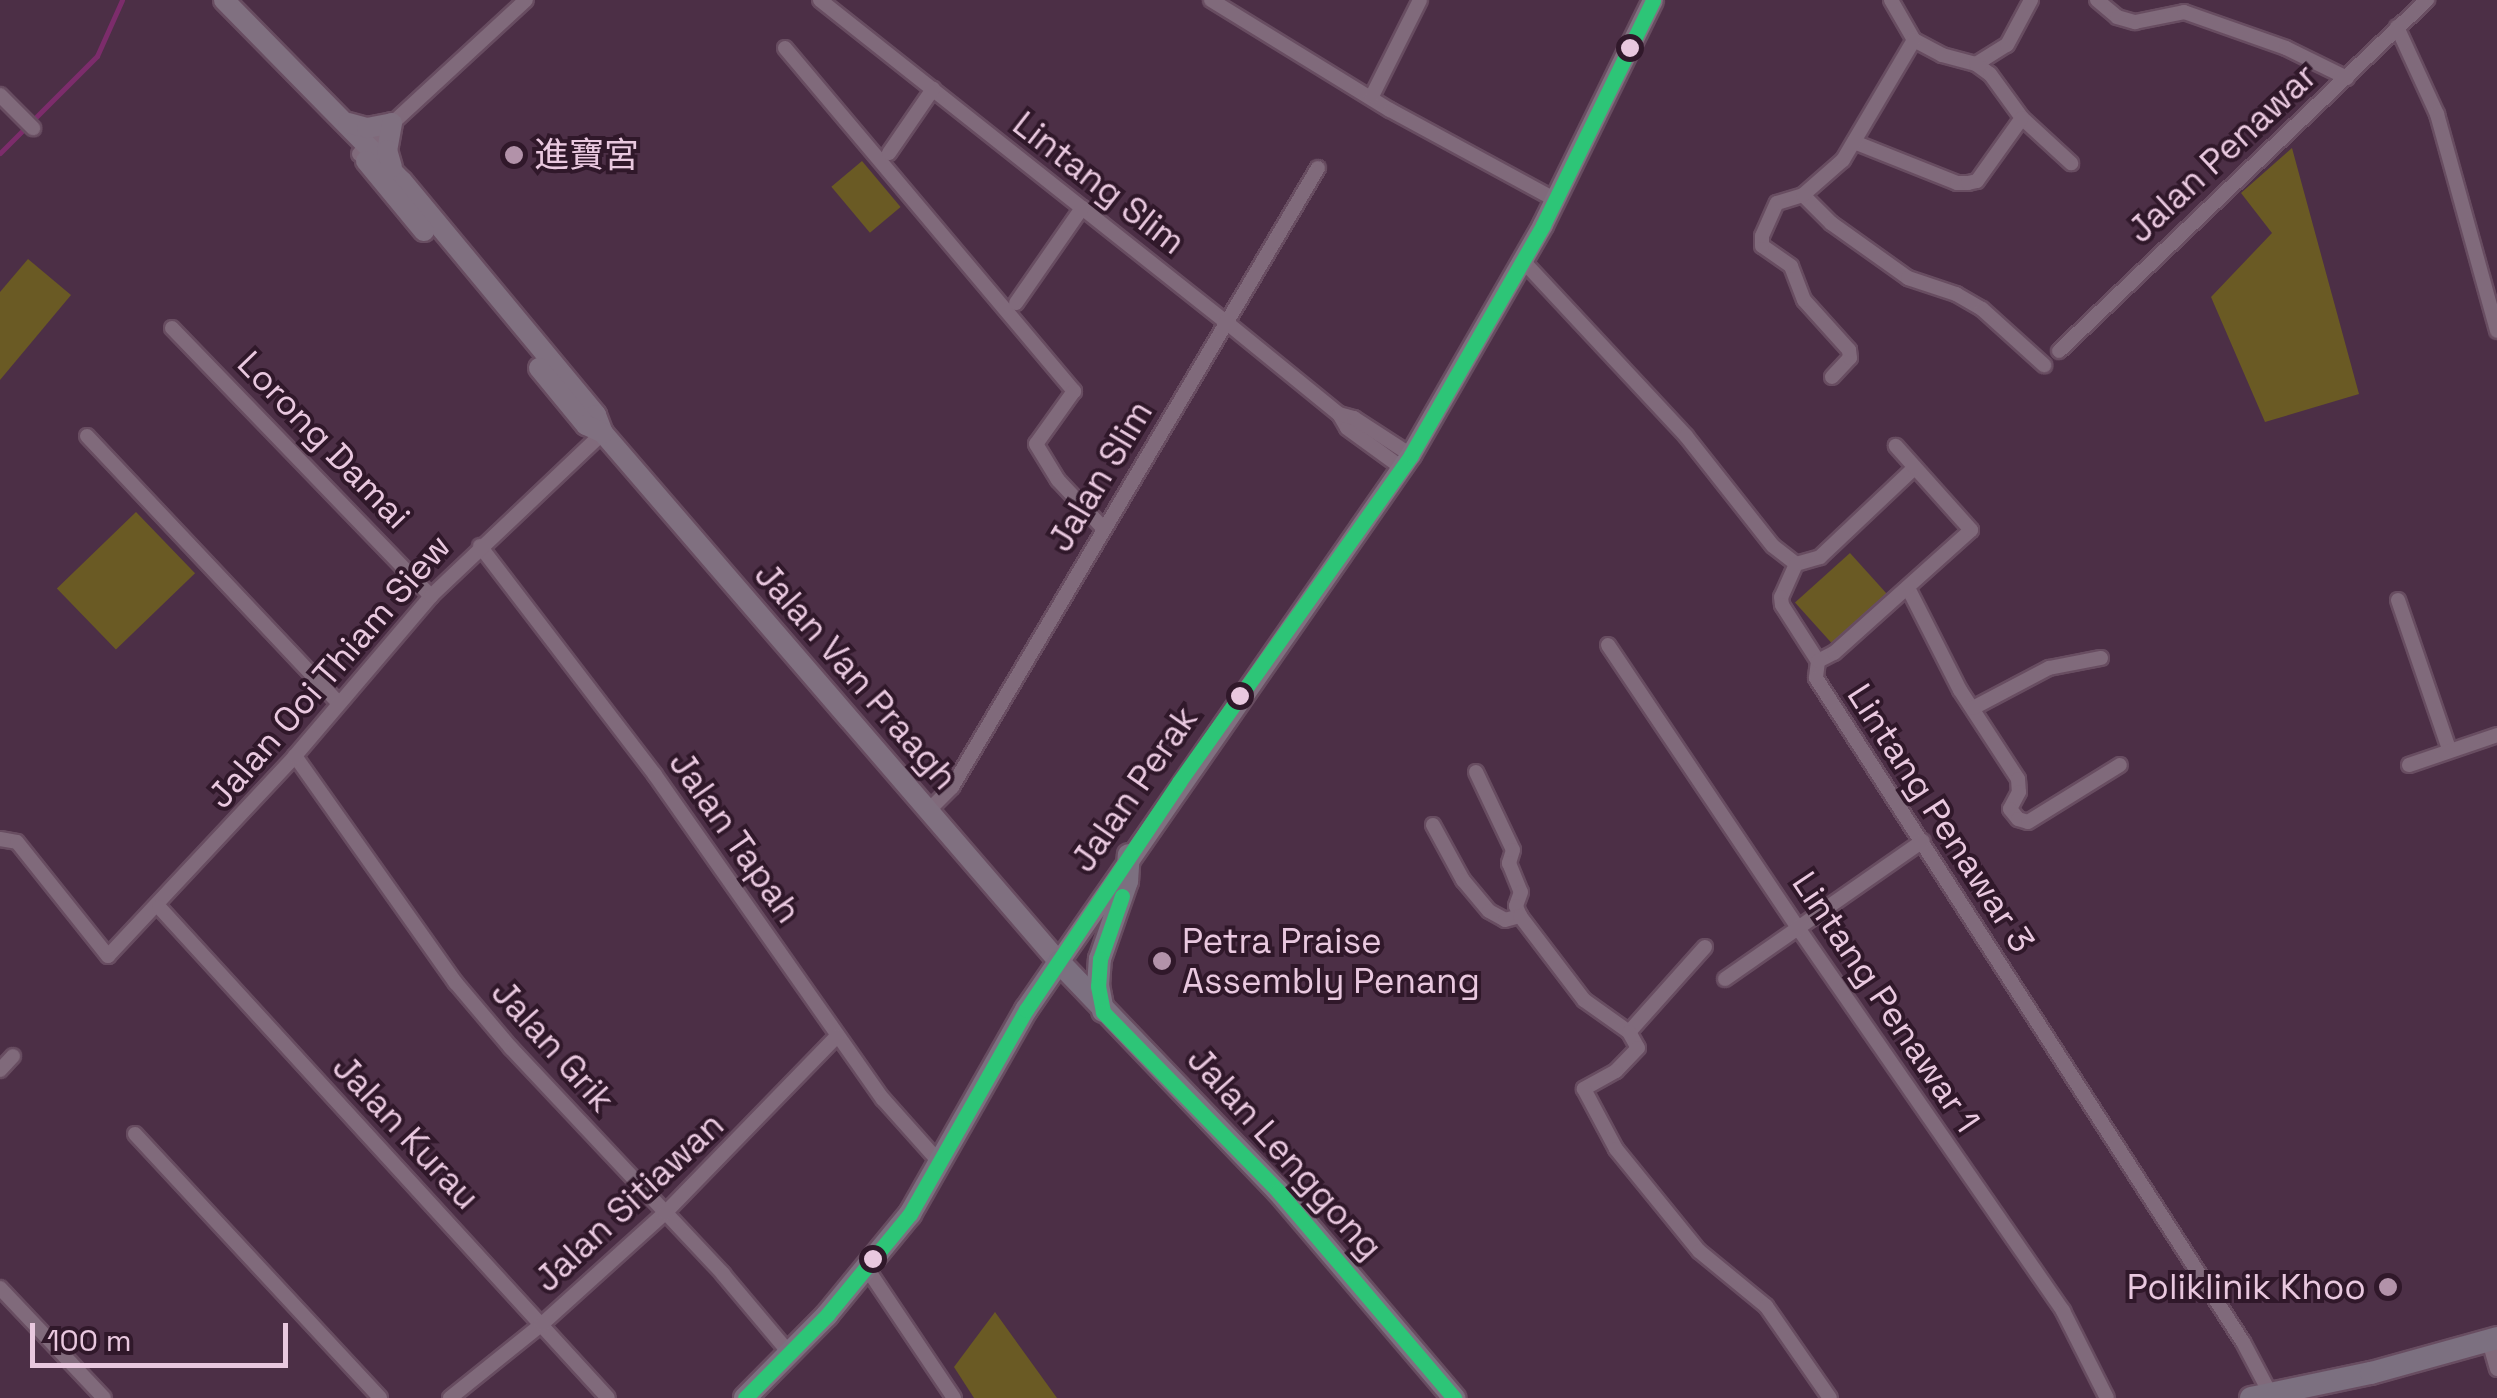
<!DOCTYPE html>
<meta charset="utf-8">
<style>
body{margin:0}
#map{position:relative;width:2497px;height:1398px;overflow:hidden;background:#4c2f46;font-family:"Space Grotesk","Noto Sans SC",sans-serif}
div>[style]{position:absolute}
.green>*{inset:0;background:#6a5a24;transform-origin:0 0}
.stream>*{height:5px;margin:-2.5px;padding:0 2.5px;transform-origin:2.5px;border-radius:2.5px;background:#7c2c6b}
.roads{filter:drop-shadow(2px 0 #684d61) drop-shadow(-2px 0 #684d61) drop-shadow(0 2px #684d61) drop-shadow(0 -2px #684d61)}
.street>*{height:14px;margin:-7px;padding:0 7px;transform-origin:7px;border-radius:7px;background:#806a7b}
.secondary>*{height:20px;margin:-10px;padding:0 10px;transform-origin:10px;border-radius:10px;background:#807080}
.primary>*{height:22px;margin:-11px;padding:0 11px;transform-origin:11px;border-radius:11px;background:#7c7080}
.bus-1>*{height:15px;margin:-7.5px;padding:0 7.5px;transform-origin:7.5px;border-radius:7.5px;background:#2dc577}
.dots>*{width:28px;height:28px;translate:-50% -50%;box-sizing:border-box;border:5px solid #30182a;border-radius:50%}
span{translate:-50% -50%;white-space:nowrap;text-align:center;line-height:1.15;-webkit-text-stroke:8px #30182a;paint-order:stroke}
.street-label{font-size:35px;color:#e9c8df}
.poi-label{font-size:35px;color:#e9c8df}
.left{translate:0 -50%;text-align:left}
.right{translate:-100% -50%;text-align:right}
.scale{position:absolute;left:30px;top:1323px;width:258px;height:45px;box-sizing:border-box;border:5px solid #e9c8df;border-top:0;padding-left:12px;font-size:30px;line-height:35px;white-space:nowrap;color:#e9c8df;-webkit-text-stroke:8px #30182a;paint-order:stroke}
</style>
<div id="map">
<div class="green">
<i style="clip-path:polygon(2292px 148px,2359px 394px,2265px 422px,2211px 297px,2272px 233px,2241px 193px)"></i>
<i style="left:862px;top:161px;width:60px;height:40px;rotate:50deg"></i>
<i style="clip-path:polygon(28px 259px,71px 295px,0 380px,0 292px)"></i>
<i style="left:136px;top:512px;width:85px;height:110px;rotate:46deg"></i>
<i style="left:1850px;top:553px;width:60px;height:74px;rotate:48deg"></i>
<i style="clip-path:polygon(995px 1312px,1057px 1398px,974px 1398px,954px 1367px)"></i>
</div>
<div class="stream">
<i style="left:0;top:153px;width:137px;rotate:-45deg"></i>
<i style="left:97px;top:56px;width:61px;rotate:-65.9deg"></i>
</div>
<div class="roads">
<div class="street">
<i style="left:820px;top:0;width:518px;rotate:38.42deg"></i>
<i style="left:1226px;top:322px;width:146px;rotate:39.2deg"></i>
<i style="left:1339px;top:414px;width:16px;rotate:60deg"></i>
<i style="left:1347px;top:428px;width:68px;rotate:36deg"></i>
<i style="left:1211px;top:0;width:210px;rotate:31.6deg"></i>
<i style="left:1390px;top:110px;width:189px;rotate:28.5deg"></i>
<i style="left:1891px;top:0;width:46px;rotate:60.1deg"></i>
<i style="left:1914px;top:40px;width:32px;rotate:28deg"></i>
<i style="left:1942px;top:55px;width:35px;rotate:15deg"></i>
<i style="left:1976px;top:64px;width:36px;rotate:-32deg"></i>
<i style="left:2007px;top:45px;width:51px;rotate:-61.9deg"></i>
<i style="left:2097px;top:0;width:26px;rotate:40deg"></i>
<i style="left:2117px;top:17px;width:19px;rotate:16deg"></i>
<i style="left:2135px;top:22px;width:50px;rotate:-11.5deg"></i>
<i style="left:2184px;top:12px;width:108px;rotate:19.4deg"></i>
<i style="left:2286px;top:48px;width:68px;rotate:26.2deg"></i>
<i style="left:2397px;top:27px;width:96px;rotate:65.3deg"></i>
<i style="left:2437px;top:114px;width:225px;rotate:74.5deg"></i>
<i style="left:785px;top:48px;width:449px;rotate:49.9deg"></i>
<i style="left:1074px;top:391px;width:65px;rotate:125.6deg"></i>
<i style="left:1036px;top:444px;width:42px;rotate:58.6deg"></i>
<i style="left:1058px;top:480px;width:67px;rotate:46.8deg"></i>
<i style="left:1976px;top:64px;width:17px;rotate:36deg"></i>
<i style="left:1990px;top:74px;width:54px;rotate:54deg"></i>
<i style="left:2022px;top:118px;width:67px;rotate:42.6deg"></i>
<i style="left:0;top:95px;width:47px;rotate:45deg"></i>
<i style="left:1372px;top:96px;width:107px;rotate:-63.4deg"></i>
<i style="left:1854px;top:142px;width:111px;rotate:21.7deg"></i>
<i style="left:1957px;top:183px;width:11px"></i>
<i style="left:1968px;top:183px;width:9px;rotate:-13deg"></i>
<i style="left:1977px;top:181px;width:77px;rotate:-54.5deg"></i>
<i style="left:889px;top:153px;width:78px;rotate:-55.5deg"></i>
<i style="left:359px;top:154px;width:227px;rotate:-42.7deg"></i>
<i style="left:1803px;top:195px;width:40px;rotate:45deg"></i>
<i style="left:1831px;top:223px;width:95px;rotate:35.5deg"></i>
<i style="left:1908px;top:278px;width:51px;rotate:18.4deg"></i>
<i style="left:1956px;top:294px;width:30px;rotate:30deg"></i>
<i style="left:1982px;top:309px;width:84px;rotate:42.1deg"></i>
<i style="left:1523px;top:261px;width:239px;rotate:47deg"></i>
<i style="left:1686px;top:436px;width:140px;rotate:51.7deg"></i>
<i style="left:1773px;top:546px;width:29px;rotate:38deg"></i>
<i style="left:1796px;top:564px;width:36px;rotate:114deg"></i>
<i style="left:1781px;top:597px;width:8px;rotate:83deg"></i>
<i style="left:1782px;top:605px;width:67px;rotate:57.3deg"></i>
<i style="left:1818px;top:661px;width:17px;rotate:97deg"></i>
<i style="left:1816px;top:678px;width:789px;rotate:57.26deg"></i>
<i style="left:2243px;top:1342px;width:62px;rotate:62.2deg"></i>
<i style="left:1016px;top:303px;width:116px;rotate:-55.2deg"></i>
<i style="left:172px;top:328px;width:373px;rotate:46deg"></i>
<i style="left:2059px;top:351px;width:509px;rotate:-43.65deg"></i>
<i style="left:1832px;top:377px;width:26px;rotate:-47deg"></i>
<i style="left:1850px;top:358px;width:8px;rotate:-97deg"></i>
<i style="left:1849px;top:350px;width:67px;rotate:-132deg"></i>
<i style="left:1804px;top:300px;width:36px;rotate:-111deg"></i>
<i style="left:1791px;top:266px;width:35px;rotate:-145deg"></i>
<i style="left:1762px;top:246px;width:10px;rotate:-90deg"></i>
<i style="left:1762px;top:236px;width:36px;rotate:-66deg"></i>
<i style="left:1777px;top:203px;width:27px;rotate:-17deg"></i>
<i style="left:1803px;top:195px;width:53px;rotate:-41.2deg"></i>
<i style="left:1843px;top:160px;width:139px;rotate:-59.4deg"></i>
<i style="left:1339px;top:414px;width:16px;rotate:15deg"></i>
<i style="left:1354px;top:418px;width:68px;rotate:33deg"></i>
<i style="left:87px;top:436px;width:367px;rotate:46.7deg"></i>
<i style="left:480px;top:546px;width:288px;rotate:52.6deg"></i>
<i style="left:655px;top:775px;width:396px;rotate:54.9deg"></i>
<i style="left:883px;top:1099px;width:86px;rotate:48.3deg"></i>
<i style="left:1796px;top:564px;width:25px;rotate:-16deg"></i>
<i style="left:1820px;top:557px;width:129px;rotate:-43.4deg"></i>
<i style="left:1908px;top:588px;width:114px;rotate:63deg"></i>
<i style="left:1960px;top:690px;width:106px;rotate:56.9deg"></i>
<i style="left:2018px;top:779px;width:13px;rotate:86deg"></i>
<i style="left:2019px;top:792px;width:19px;rotate:118deg"></i>
<i style="left:2010px;top:809px;width:13px;rotate:51deg"></i>
<i style="left:2018px;top:819px;width:10px;rotate:17deg"></i>
<i style="left:2028px;top:822px;width:108px;rotate:-31.8deg"></i>
<i style="left:2398px;top:600px;width:157px;rotate:71.1deg"></i>
<i style="left:1608px;top:645px;width:341px;rotate:56.1deg"></i>
<i style="left:1798px;top:928px;width:466px;rotate:55.3deg"></i>
<i style="left:2063px;top:1311px;width:97px;rotate:63.2deg"></i>
<i style="left:1818px;top:661px;width:18px;rotate:-27deg"></i>
<i style="left:1834px;top:653px;width:184px;rotate:-41.9deg"></i>
<i style="left:1971px;top:530px;width:113px;rotate:-131.8deg"></i>
<i style="left:1973px;top:708px;width:86px;rotate:-27.8deg"></i>
<i style="left:2049px;top:668px;width:53px;rotate:-10.9deg"></i>
<i style="left:295px;top:756px;width:278px;rotate:54.7deg"></i>
<i style="left:456px;top:983px;width:85px;rotate:49.8deg"></i>
<i style="left:511px;top:1048px;width:310px;rotate:46.8deg"></i>
<i style="left:723px;top:1274px;width:106px;rotate:50deg"></i>
<i style="left:2409px;top:765px;width:93px;rotate:-18.8deg"></i>
<i style="left:1476px;top:772px;width:86px;rotate:64.6deg"></i>
<i style="left:1513px;top:850px;width:14px;rotate:107deg"></i>
<i style="left:1509px;top:863px;width:31px;rotate:68deg"></i>
<i style="left:1521px;top:892px;width:15px;rotate:110deg"></i>
<i style="left:1516px;top:906px;width:11px;rotate:68deg"></i>
<i style="left:929px;top:810px;width:33px;rotate:-45deg"></i>
<i style="left:952px;top:787px;width:719px;rotate:-59.41deg"></i>
<i style="left:1433px;top:825px;width:63px;rotate:61.4deg"></i>
<i style="left:1463px;top:880px;width:40px;rotate:50deg"></i>
<i style="left:1489px;top:911px;width:18px;rotate:29deg"></i>
<i style="left:1505px;top:920px;width:16px;rotate:-15deg"></i>
<i style="left:1520px;top:916px;width:106px;rotate:52.7deg"></i>
<i style="left:1584px;top:1000px;width:55px;rotate:35.4deg"></i>
<i style="left:0;top:839px;width:17px;rotate:10deg"></i>
<i style="left:17px;top:842px;width:146px;rotate:51.4deg"></i>
<i style="left:108px;top:956px;width:274px;rotate:-46.9deg"></i>
<i style="left:295px;top:756px;width:210px;rotate:-49.6deg"></i>
<i style="left:431px;top:596px;width:237px;rotate:-43.5deg"></i>
<i style="left:159px;top:907px;width:665px;rotate:47.56deg"></i>
<i style="left:1705px;top:947px;width:114px;rotate:131.8deg"></i>
<i style="left:1629px;top:1032px;width:18px;rotate:61deg"></i>
<i style="left:1638px;top:1048px;width:32px;rotate:134deg"></i>
<i style="left:1616px;top:1071px;width:37px;rotate:151deg"></i>
<i style="left:1584px;top:1089px;width:68px;rotate:61.9deg"></i>
<i style="left:1616px;top:1149px;width:132px;rotate:50.9deg"></i>
<i style="left:1699px;top:1251px;width:87px;rotate:39.4deg"></i>
<i style="left:1766px;top:1306px;width:112px;rotate:55.2deg"></i>
<i style="left:1725px;top:979px;width:241px;rotate:-34.9deg"></i>
<i style="left:0;top:1070px;width:19px;rotate:-47deg"></i>
<i style="left:135px;top:1134px;width:360px;rotate:47.1deg"></i>
<i style="left:868px;top:1270px;width:154px;rotate:56.1deg"></i>
<i style="left:0;top:1288px;width:151px;rotate:46.6deg"></i>
<i style="left:2489px;top:1341px;width:29px;rotate:74deg"></i>
<i style="left:450px;top:1398px;width:118px;rotate:-38.8deg"></i>
<i style="left:542px;top:1324px;width:166px;rotate:-42.1deg"></i>
<i style="left:665px;top:1213px;width:247px;rotate:-45.8deg"></i>
</div>
<div class="secondary">
<i style="left:224px;top:0;width:254px;rotate:45.5deg"></i>
<i style="left:402px;top:181px;width:304px;rotate:50.3deg"></i>
<i style="left:596px;top:415px;width:19px;rotate:69deg"></i>
<i style="left:603px;top:433px;width:698px;rotate:49.24deg"></i>
<i style="left:1059px;top:962px;width:617px;rotate:-55.23deg"></i>
<i style="left:1411px;top:455px;width:265px;rotate:-60.1deg"></i>
<i style="left:1543px;top:225px;width:250px;rotate:-63.9deg"></i>
<i style="left:348px;top:123px;width:20px;rotate:15deg"></i>
<i style="left:367px;top:128px;width:25px;rotate:-11deg"></i>
<i style="left:392px;top:123px;width:27px;rotate:100deg"></i>
<i style="left:387px;top:150px;width:18px;rotate:74deg"></i>
<i style="left:366px;top:161px;width:91px;rotate:50.4deg"></i>
<i style="left:539px;top:368px;width:74px;rotate:50.5deg"></i>
<i style="left:586px;top:425px;width:19px;rotate:25deg"></i>
</div>
<div class="primary">
<i style="left:1103px;top:1011px;width:25px;rotate:-101deg"></i>
<i style="left:1098px;top:986px;width:27px;rotate:-86deg"></i>
<i style="left:1100px;top:959px;width:83px;rotate:-70.9deg"></i>
<i style="left:1127px;top:881px;width:26px;rotate:-86deg"></i>
<i style="left:745px;top:1398px;width:117px;rotate:-45.3deg"></i>
<i style="left:827px;top:1315px;width:131px;rotate:-50.6deg"></i>
<i style="left:910px;top:1214px;width:235px;rotate:-60.4deg"></i>
<i style="left:1026px;top:1010px;width:58px;rotate:-55.5deg"></i>
<i style="left:1059px;top:962px;width:317px;rotate:46.3deg"></i>
<i style="left:1278px;top:1191px;width:272px;rotate:49.6deg"></i>
<i style="left:2251px;top:1398px;width:123px;rotate:-11.8deg"></i>
<i style="left:2371px;top:1373px;width:131px;rotate:-15.5deg"></i>
</div>
</div>
<div class="bus-1">
<i style="left:1122px;top:896px;width:67px;rotate:109.2deg"></i>
<i style="left:1100px;top:959px;width:27px;rotate:94deg"></i>
<i style="left:1098px;top:986px;width:26px;rotate:79deg"></i>
<i style="left:1103px;top:1012px;width:250px;rotate:45.6deg"></i>
<i style="left:1278px;top:1191px;width:272px;rotate:49.6deg"></i>
<i style="left:745px;top:1398px;width:117px;rotate:-45.3deg"></i>
<i style="left:827px;top:1315px;width:131px;rotate:-50.6deg"></i>
<i style="left:910px;top:1214px;width:235px;rotate:-60.4deg"></i>
<i style="left:1026px;top:1010px;width:275px;rotate:-56.1deg"></i>
<i style="left:1179px;top:782px;width:401px;rotate:-54.6deg"></i>
<i style="left:1411px;top:455px;width:265px;rotate:-60.1deg"></i>
<i style="left:1543px;top:225px;width:250px;rotate:-63.9deg"></i>
</div>
<div class="dots">
<i style="left:1630px;top:48px;background:#e9c8df"></i>
<i style="left:514px;top:155px;background:#b292a9"></i>
<i style="left:1240px;top:696px;background:#e9c8df"></i>
<i style="left:1162px;top:961px;background:#b292a9"></i>
<i style="left:873px;top:1259px;background:#e9c8df"></i>
<i style="left:2388px;top:1287px;background:#b292a9"></i>
</div>
<div class="street-label">
<span style="left:2222px;top:153px;rotate:-43deg">Jalan Penawar</span>
<span style="left:1099px;top:183px;rotate:38deg">Lintang Slim</span>
<span style="left:324px;top:440px;rotate:46deg">Lorong Damai</span>
<span style="left:1100px;top:476px;rotate:-59deg">Jalan Slim</span>
<span style="left:329px;top:671px;rotate:-49deg">Jalan Ooi Thiam Siew</span>
<span style="left:856px;top:676px;rotate:49deg">Jalan Van Praagh</span>
<span style="left:1134px;top:789px;rotate:-55deg">Jalan Perak</span>
<span style="left:1941px;top:818px;rotate:57deg">Lintang Penawar 3</span>
<span style="left:735px;top:837px;rotate:55deg">Jalan Tapah</span>
<span style="left:1886px;top:1002px;rotate:56deg">Lintang Penawar 1</span>
<span style="left:553px;top:1046px;rotate:48deg">Jalan Grik</span>
<span style="left:406px;top:1132px;rotate:47deg">Jalan Kurau</span>
<span style="left:1285px;top:1153px;rotate:48deg">Jalan Lenggong</span>
<span style="left:629px;top:1202px;rotate:-43deg">Jalan Sitiawan</span>
</div>
<div class="poi-label">
<span class="left" style="left:534px;top:155px">進寶宮</span>
<span class="left" style="left:1182px;top:961px">Petra Praise<br>Assembly Penang</span>
<span class="right" style="left:2366px;top:1287px">Poliklinik Khoo</span>
</div>
<div class="scale">100 m</div>
</div>
